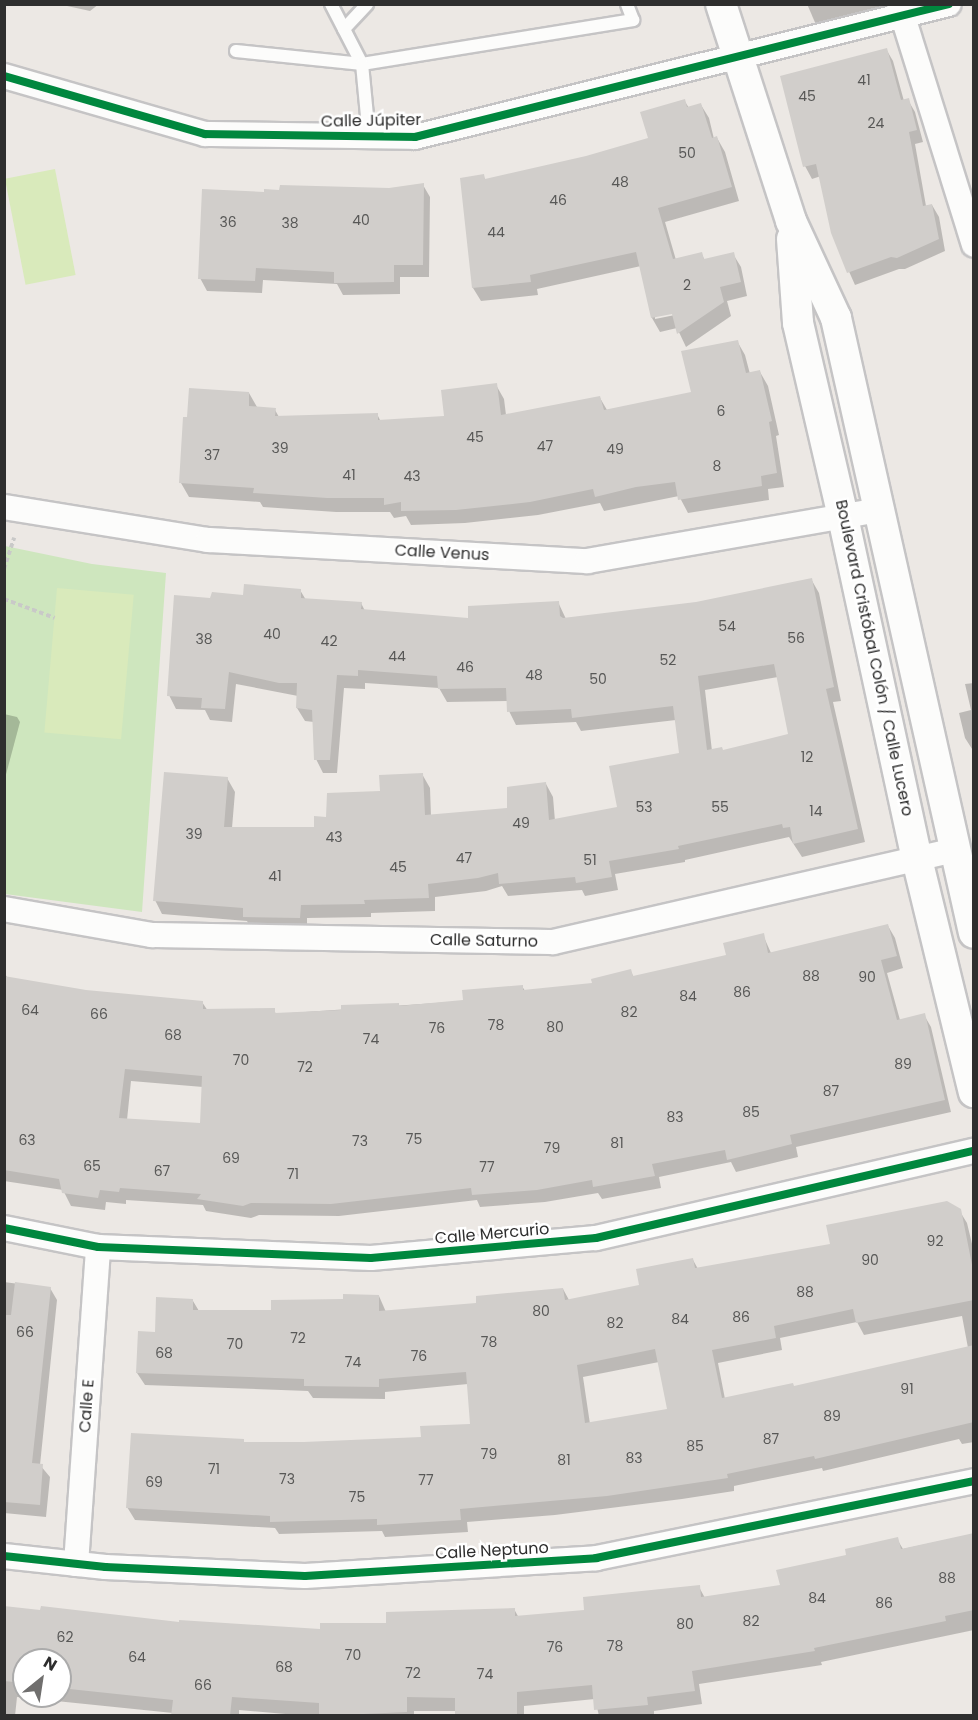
<!DOCTYPE html>
<meta charset="utf-8">
<style>
body{margin:0}
#map{position:relative;width:978px;height:1720px;overflow:hidden;background:#ece8e4;font-family:Poppins,sans-serif}
div>[style]{position:absolute}
.green>*{inset:0;background:#cee6be}
.pitch>*{inset:0;background:#d9eabb;transform-origin:0 0}
.shadow>*{inset:0;background:#0003}
.building>*{inset:0;background:#d1cecb}
.path>*{height:4px;margin-top:-2px;transform-origin:0;background:repeating-linear-gradient(90deg,#c9c9c8 0 4.5px,transparent 0 7.5px)}
.roads{filter:drop-shadow(2px 0 #c5c4c5) drop-shadow(-2px 0 #c5c4c5) drop-shadow(0 2px #c5c4c5) drop-shadow(0 -2px #c5c4c5)}
.service>*{height:12px;margin:-6px;padding:0 6px;transform-origin:6px;border-radius:6px;background:#fcfcfb}
.minor>*{height:24px;margin:-12px;padding:0 12px;transform-origin:12px;border-radius:12px;background:#fcfcfb}
.tertiary>*{height:30px;margin:-15px;padding:0 15px;transform-origin:15px;border-radius:15px;background:#fcfcfb}
.cycleway>*{height:8px;margin:-4px;padding:0 4px;transform-origin:4px;border-radius:4px;background:#00873e}
span{translate:-50% -50%;white-space:nowrap;text-align:center;line-height:1.15;-webkit-text-stroke:5px #fff;paint-order:stroke}
.number-label{font-size:14px;color:#585857}
.number-label span{-webkit-text-stroke-width:0}
.street-label{font-size:16px;color:#2e2e2e}
.frame{position:absolute;inset:0;border:6px solid #2e2e2e;pointer-events:none}
.north{position:absolute;left:12px;top:1648px;width:60px;height:60px;box-sizing:border-box;background:#fff;border:2px solid #ababab;border-radius:50%;rotate:30deg;font-size:16px;font-weight:700;line-height:24px;text-align:center;color:#2e2e2e}
.north::after{content:'';display:block;margin:auto;width:21px;height:27px;background:#706f6e;clip-path:polygon(50% 0,100% 100%,50% 72%,0 100%)}
</style>
<div id="map">
<div class="green">
<i style="clip-path:polygon(5px 546px,92px 564px,166px 573px,142px 912px,5px 894px)"></i>
</div>
<div class="pitch">
<i style="left:55px;top:169px;width:108px;height:51px;rotate:79deg"></i>
<i style="left:57px;top:588px;width:77px;height:145px;rotate:5deg"></i>
</div>
<div class="shadow">
<i style="clip-path:polygon(58px 4px,99px 4px,90px 11px)"></i>
<i style="clip-path:polygon(807px 4px,882px 4px,883px 10px,817px 27px)"></i>
<i style="clip-path:polygon(886px 49px,893px 61px,904px 101px,908px 100px,915px 112px,923px 142px,915px 144px,926px 206px,932px 205px,939px 217px,945px 251px,905px 269px,899px 269px,855px 285px,832px 233px,821px 176px,812px 179px,805px 166px)"></i>
<i style="clip-path:polygon(evenodd,684px 100px,689px 108px,701px 105px,709px 118px,714px 139px,717px 138px,725px 152px,739px 201px,665px 222px,676px 260px,701px 254px,705px 260px,733px 254px,741px 267px,747px 296px,727px 301px,731px 316px,686px 347px,677px 328px,660px 332px,652px 318px,641px 266px,537px 289px,538px 295px,481px 301px,473px 288px,483px 176px,486px 180px,586px 158px,650px 139px,684px 100px,679px 311px,680px 314px,655px 319px,655px 316px,679px 311px)"></i>
<i style="clip-path:polygon(423px 185px,430px 197px,429px 277px,400px 277px,400px 294px,343px 295px,337px 284px,263px 280px,262px 293px,207px 291px,200px 278px,265px 194px,389px 190px)"></i>
<i style="clip-path:polygon(737px 341px,745px 355px,750px 374px,760px 372px,768px 386px,779px 435px,776px 436px,784px 487px,768px 489px,769px 500px,688px 513px,679px 496px,604px 511px,600px 503px,538px 515px,465px 523px,411px 525px,406px 516px,394px 518px,390px 512px,336px 512px,263px 507px,260px 502px,189px 497px,181px 483px,249px 393px,257px 407px,275px 410px,279px 417px,377px 414px,381px 422px,446px 417px,496px 385px,504px 399px,506px 415px,600px 398px,607px 410px,693px 393px)"></i>
<i style="clip-path:polygon(evenodd,811px 579px,819px 593px,841px 701px,833px 702px,865px 842px,802px 857px,789px 837px,685px 860px,685px 862px,615px 874px,618px 890px,585px 896px,582px 890px,508px 896px,502px 886px,486px 891px,435px 897px,435px 911px,371px 913px,371px 917px,307px 918px,307px 931px,252px 930px,247px 921px,162px 914px,155px 900px,227px 778px,235px 792px,232px 828px,315px 829px,327px 818px,422px 774px,430px 788px,431px 816px,509px 809px,546px 784px,553px 797px,555px 821px,618px 809px,681px 754px,676px 720px,581px 731px,576px 722px,516px 725px,509px 711px,508px 701px,447px 702px,439px 688px,365px 683px,365px 689px,344px 688px,337px 773px,323px 773px,316px 759px,314px 722px,305px 721px,297px 708px,298px 696px,236px 684px,232px 722px,210px 720px,205px 710px,176px 709px,169px 695px,211px 599px,300px 590px,306px 600px,361px 603px,365px 611px,470px 619px,558px 602px,566px 619px,696px 603px,811px 579px,778px 677px,789px 735px,723px 752px,712px 751px,705px 690px,778px 677px)"></i>
<i style="clip-path:polygon(974px 683px,974px 752px,965px 738px,959px 713px,971px 710px,965px 684px)"></i>
<i style="clip-path:polygon(4px 714px,17px 717px,20px 722px,4px 782px)"></i>
<i style="clip-path:polygon(evenodd,888px 926px,895px 938px,903px 968px,887px 973px,900px 1020px,924px 1015px,931px 1027px,951px 1112px,796px 1147px,798px 1157px,736px 1172px,731px 1162px,659px 1177px,661px 1188px,602px 1199px,598px 1193px,545px 1202px,480px 1207px,477px 1200px,339px 1216px,259px 1215px,251px 1218px,206px 1211px,203px 1205px,126px 1200px,126px 1204px,106px 1202px,105px 1210px,71px 1206px,63px 1190px,4px 1181px,4px 973px,8px 978px,85px 992px,202px 1002px,208px 1011px,274px 1010px,276px 1014px,465px 1001px,522px 986px,525px 991px,593px 984px,630px 971px,634px 977px,727px 956px,763px 935px,771px 953px,888px 926px,131px 1081px,203px 1087px,202px 1124px,127px 1120px,131px 1081px)"></i>
<i style="clip-path:polygon(evenodd,959px 1210px,967px 1223px,974px 1252px,974px 1442px,962px 1444px,959px 1439px,823px 1471px,822px 1468px,734px 1486px,734px 1491px,682px 1499px,555px 1515px,467px 1522px,468px 1532px,385px 1537px,382px 1531px,279px 1534px,275px 1528px,135px 1520px,127px 1507px,304px 1443px,422px 1438px,472px 1425px,468px 1384px,385px 1392px,385px 1399px,313px 1398px,308px 1391px,145px 1385px,137px 1373px,156px 1334px,193px 1301px,199px 1311px,273px 1312px,379px 1296px,386px 1312px,478px 1305px,563px 1289px,569px 1300px,641px 1286px,693px 1260px,698px 1269px,832px 1245px,959px 1210px,962px 1316px,968px 1348px,794px 1388px,725px 1399px,718px 1363px,782px 1350px,780px 1338px,857px 1322px,864px 1335px,962px 1316px,959px 1210px,659px 1362px,669px 1410px,590px 1424px,583px 1377px,659px 1362px)"></i>
<i style="clip-path:polygon(4px 1282px,50px 1288px,57px 1300px,40px 1465px,50px 1477px,46px 1517px,4px 1513px)"></i>
<i style="clip-path:polygon(evenodd,974px 1534px,974px 1630px,821px 1662px,822px 1665px,699px 1684px,702px 1704px,654px 1711px,654px 1716px,599px 1716px,595px 1699px,524px 1706px,524px 1716px,457px 1716px,457px 1711px,414px 1711px,414px 1716px,308px 1716px,239px 1710px,239px 1716px,173px 1716px,173px 1713px,17px 1697px,15px 1716px,4px 1716px,4px 1608px,181px 1624px,321px 1630px,514px 1609px,519px 1618px,586px 1611px,699px 1587px,705px 1598px,781px 1587px,848px 1556px,897px 1539px,903px 1549px,974px 1534px,24px 1660px,60px 1660px,60px 1696px,24px 1696px,24px 1660px)"></i>
</div>
<div class="building">
<i style="clip-path:polygon(887px 48px,901px 100px,909px 98px,917px 130px,909px 132px,923px 206px,932px 204px,939px 239px,897px 258px,891px 257px,847px 273px,831px 233px,816px 164px,803px 167px,780px 76px)"></i>
<i style="clip-path:polygon(685px 99px,687px 107px,701px 103px,712px 138px,717px 136px,732px 187px,658px 208px,673px 259px,702px 252px,704px 259px,734px 252px,741px 282px,720px 287px,724px 302px,677px 334px,672px 314px,651px 318px,636px 252px,530px 275px,531px 282px,472px 288px,460px 178px,484px 174px,485px 179px,586px 156px,648px 138px,640px 112px)"></i>
<i style="clip-path:polygon(424px 183px,423px 265px,394px 265px,394px 282px,334px 283px,334px 272px,256px 268px,255px 281px,198px 279px,202px 189px,264px 192px,264px 189px,279px 190px,280px 185px,389px 188px)"></i>
<i style="clip-path:polygon(738px 340px,746px 373px,760px 370px,772px 421px,769px 422px,777px 473px,761px 476px,762px 486px,678px 500px,675px 482px,636px 487px,595px 497px,593px 489px,530px 502px,456px 510px,401px 511px,401px 502px,384px 505px,384px 498px,327px 498px,253px 493px,254px 488px,179px 483px,183px 417px,187px 417px,189px 388px,249px 392px,249px 406px,276px 408px,275px 416px,378px 413px,378px 420px,444px 416px,441px 390px,497px 383px,501px 415px,600px 396px,604px 410px,691px 392px,681px 351px)"></i>
<i style="clip-path:polygon(evenodd,812px 578px,834px 687px,826px 689px,858px 829px,793px 844px,790px 827px,783px 828px,782px 824px,678px 846px,679px 849px,609px 861px,612px 877px,576px 883px,575px 877px,499px 884px,498px 873px,478px 878px,428px 884px,429px 898px,364px 900px,365px 904px,301px 905px,300px 918px,243px 917px,243px 908px,153px 901px,164px 772px,228px 777px,224px 827px,314px 827px,314px 816px,326px 817px,327px 793px,380px 791px,379px 775px,423px 773px,425px 815px,507px 808px,507px 787px,546px 782px,549px 820px,617px 807px,609px 766px,679px 753px,673px 706px,572px 718px,571px 709px,507px 712px,506px 688px,438px 689px,437px 676px,358px 670px,358px 676px,337px 675px,330px 760px,314px 760px,312px 710px,296px 708px,297px 683px,279px 683px,229px 672px,225px 709px,201px 708px,202px 698px,167px 696px,174px 595px,210px 598px,212px 592px,243px 595px,244px 584px,301px 589px,301px 598px,362px 602px,361px 609px,468px 618px,468px 606px,559px 601px,560px 616px,563px 618px,696px 602px,812px 578px,774px 664px,788px 734px,723px 750px,722px 747px,707px 750px,698px 676px,774px 664px)"></i>
<i style="clip-path:polygon(evenodd,888px 924px,897px 956px,881px 960px,897px 1020px,925px 1013px,945px 1100px,790px 1135px,792px 1144px,727px 1160px,725px 1150px,652px 1164px,655px 1176px,593px 1187px,592px 1180px,537px 1190px,472px 1195px,471px 1188px,331px 1204px,251px 1203px,243px 1206px,197px 1199px,201px 1194px,120px 1188px,119px 1192px,100px 1190px,98px 1198px,62px 1193px,59px 1179px,4px 1170px,4px 976px,86px 990px,203px 1001px,203px 1009px,275px 1008px,275px 1013px,341px 1010px,341px 1005px,399px 1003px,399px 1006px,463px 1000px,462px 990px,523px 985px,523px 990px,592px 983px,591px 979px,631px 969px,633px 976px,726px 955px,723px 943px,764px 933px,768px 953px,888px 924px,125px 1069px,202px 1076px,200px 1123px,119px 1118px,125px 1069px)"></i>
<i style="clip-path:polygon(evenodd,947px 1201px,961px 1209px,974px 1275px,974px 1300px,856px 1323px,853px 1309px,774px 1326px,776px 1338px,712px 1350px,722px 1398px,793px 1383px,794px 1386px,974px 1345px,974px 1422px,815px 1459px,814px 1456px,727px 1474px,728px 1478px,607px 1496px,460px 1509px,461px 1520px,377px 1525px,377px 1519px,270px 1522px,270px 1516px,126px 1508px,131px 1433px,244px 1439px,244px 1442px,304px 1442px,421px 1437px,420px 1426px,470px 1424px,466px 1372px,379px 1379px,379px 1387px,304px 1386px,304px 1379px,136px 1373px,138px 1331px,155px 1332px,156px 1297px,193px 1299px,193px 1310px,271px 1310px,271px 1300px,343px 1299px,343px 1294px,379px 1295px,379px 1311px,476px 1303px,476px 1296px,563px 1288px,565px 1300px,639px 1285px,636px 1269px,693px 1258px,695px 1268px,830px 1244px,826px 1225px,947px 1201px,655px 1349px,667px 1409px,585px 1423px,577px 1365px,655px 1349px)"></i>
<i style="clip-path:polygon(15px 1282px,51px 1287px,32px 1463px,43px 1464px,40px 1505px,4px 1502px,4px 1315px,11px 1315px)"></i>
<i style="clip-path:polygon(974px 1533px,974px 1610px,945px 1616px,946px 1621px,814px 1648px,815px 1651px,692px 1671px,695px 1691px,647px 1697px,648px 1705px,594px 1710px,592px 1685px,517px 1692px,517px 1716px,455px 1716px,455px 1698px,407px 1697px,407px 1712px,319px 1716px,319px 1703px,232px 1697px,230px 1716px,171px 1716px,173px 1700px,60px 1688px,60px 1660px,24px 1660px,24px 1683px,4px 1681px,4px 1606px,40px 1610px,41px 1606px,179px 1622px,179px 1620px,320px 1629px,320px 1623px,386px 1623px,386px 1612px,515px 1608px,515px 1616px,584px 1610px,583px 1597px,700px 1585px,701px 1597px,780px 1585px,776px 1570px,846px 1555px,845px 1549px,898px 1537px,901px 1549px)"></i>
</div>
<div class="path">
<i style="left:4px;top:569px;width:33px;rotate:-72deg"></i>
<i style="left:4px;top:599px;width:54px;rotate:20.4deg"></i>
</div>
<div class="roads">
<div class="service">
<i style="left:331px;top:4px;width:68px;rotate:62.7deg"></i>
<i style="left:362px;top:64px;width:275px;rotate:-9.2deg"></i>
<i style="left:633px;top:20px;width:17px;rotate:-111deg"></i>
<i style="left:344px;top:29px;width:34px;rotate:-47deg"></i>
<i style="left:236px;top:51px;width:127px;rotate:5.9deg"></i>
<i style="left:362px;top:64px;width:73px;rotate:84.5deg"></i>
</div>
<div class="minor">
<i style="left:899px;top:4px;width:252px;rotate:72.7deg"></i>
<i style="left:4px;top:76px;width:209px;rotate:16.1deg"></i>
<i style="left:205px;top:134px;width:210px;rotate:0.8deg"></i>
<i style="left:415px;top:137px;width:550px;rotate:-13.99deg"></i>
<i style="left:4px;top:507px;width:207px;rotate:9.2deg"></i>
<i style="left:208px;top:540px;width:380px;rotate:3.2deg"></i>
<i style="left:587px;top:561px;width:296px;rotate:-9.9deg"></i>
<i style="left:4px;top:909px;width:150px;rotate:10deg"></i>
<i style="left:152px;top:935px;width:401px;rotate:1deg"></i>
<i style="left:553px;top:942px;width:412px;rotate:-12.9deg"></i>
<i style="left:4px;top:1228px;width:96px;rotate:11.4deg"></i>
<i style="left:98px;top:1247px;width:273px;rotate:2.3deg"></i>
<i style="left:371px;top:1258px;width:226px;rotate:-5.1deg"></i>
<i style="left:596px;top:1238px;width:388px;rotate:-13deg"></i>
<i style="left:4px;top:1556px;width:102px;rotate:6.2deg"></i>
<i style="left:105px;top:1567px;width:200px;rotate:2.6deg"></i>
<i style="left:305px;top:1576px;width:292px;rotate:-3.5deg"></i>
<i style="left:596px;top:1558px;width:386px;rotate:-11.5deg"></i>
<i style="left:76px;top:1564px;width:318px;rotate:-86deg"></i>
</div>
<div class="tertiary">
<i style="left:721px;top:4px;width:228px;rotate:72.1deg"></i>
<i style="left:791px;top:221px;width:107px;rotate:65.1deg"></i>
<i style="left:836px;top:318px;width:630px;rotate:77.35deg"></i>
<i style="left:792px;top:239px;width:84px;rotate:85.9deg"></i>
<i style="left:798px;top:323px;width:199px;rotate:76.9deg"></i>
<i style="left:843px;top:517px;width:350px;rotate:77.8deg"></i>
<i style="left:917px;top:859px;width:240px;rotate:76.3deg"></i>
</div>
</div>
<div class="cycleway">
<i style="left:4px;top:76px;width:209px;rotate:16.1deg"></i>
<i style="left:205px;top:134px;width:210px;rotate:0.8deg"></i>
<i style="left:415px;top:137px;width:550px;rotate:-13.99deg"></i>
<i style="left:4px;top:1228px;width:96px;rotate:11.4deg"></i>
<i style="left:98px;top:1247px;width:273px;rotate:2.3deg"></i>
<i style="left:371px;top:1258px;width:226px;rotate:-5.1deg"></i>
<i style="left:596px;top:1238px;width:388px;rotate:-13deg"></i>
<i style="left:4px;top:1556px;width:102px;rotate:6.2deg"></i>
<i style="left:105px;top:1567px;width:200px;rotate:2.6deg"></i>
<i style="left:305px;top:1576px;width:292px;rotate:-3.5deg"></i>
<i style="left:596px;top:1558px;width:386px;rotate:-11.5deg"></i>
</div>
<div class="number-label">
<span style="left:864px;top:80px">41</span>
<span style="left:807px;top:96px">45</span>
<span style="left:876px;top:123px">24</span>
<span style="left:687px;top:153px">50</span>
<span style="left:620px;top:182px">48</span>
<span style="left:558px;top:200px">46</span>
<span style="left:361px;top:220px">40</span>
<span style="left:228px;top:222px">36</span>
<span style="left:290px;top:223px">38</span>
<span style="left:496px;top:232px">44</span>
<span style="left:687px;top:285px">2</span>
<span style="left:721px;top:411px">6</span>
<span style="left:475px;top:437px">45</span>
<span style="left:545px;top:446px">47</span>
<span style="left:280px;top:448px">39</span>
<span style="left:615px;top:449px">49</span>
<span style="left:212px;top:455px">37</span>
<span style="left:717px;top:466px">8</span>
<span style="left:349px;top:475px">41</span>
<span style="left:412px;top:476px">43</span>
<span style="left:727px;top:626px">54</span>
<span style="left:272px;top:634px">40</span>
<span style="left:796px;top:638px">56</span>
<span style="left:204px;top:639px">38</span>
<span style="left:329px;top:641px">42</span>
<span style="left:397px;top:656px">44</span>
<span style="left:668px;top:660px">52</span>
<span style="left:465px;top:667px">46</span>
<span style="left:534px;top:675px">48</span>
<span style="left:598px;top:679px">50</span>
<span style="left:807px;top:757px">12</span>
<span style="left:644px;top:807px">53</span>
<span style="left:720px;top:807px">55</span>
<span style="left:816px;top:811px">14</span>
<span style="left:521px;top:823px">49</span>
<span style="left:194px;top:834px">39</span>
<span style="left:334px;top:837px">43</span>
<span style="left:464px;top:858px">47</span>
<span style="left:590px;top:860px">51</span>
<span style="left:398px;top:867px">45</span>
<span style="left:275px;top:876px">41</span>
<span style="left:811px;top:976px">88</span>
<span style="left:867px;top:977px">90</span>
<span style="left:742px;top:992px">86</span>
<span style="left:688px;top:996px">84</span>
<span style="left:30px;top:1010px">64</span>
<span style="left:629px;top:1012px">82</span>
<span style="left:99px;top:1014px">66</span>
<span style="left:496px;top:1025px">78</span>
<span style="left:555px;top:1027px">80</span>
<span style="left:437px;top:1028px">76</span>
<span style="left:173px;top:1035px">68</span>
<span style="left:371px;top:1039px">74</span>
<span style="left:241px;top:1060px">70</span>
<span style="left:903px;top:1064px">89</span>
<span style="left:305px;top:1067px">72</span>
<span style="left:831px;top:1091px">87</span>
<span style="left:751px;top:1112px">85</span>
<span style="left:675px;top:1117px">83</span>
<span style="left:414px;top:1139px">75</span>
<span style="left:27px;top:1140px">63</span>
<span style="left:360px;top:1141px">73</span>
<span style="left:617px;top:1143px">81</span>
<span style="left:552px;top:1148px">79</span>
<span style="left:231px;top:1158px">69</span>
<span style="left:92px;top:1166px">65</span>
<span style="left:487px;top:1167px">77</span>
<span style="left:162px;top:1171px">67</span>
<span style="left:293px;top:1174px">71</span>
<span style="left:935px;top:1241px">92</span>
<span style="left:870px;top:1260px">90</span>
<span style="left:805px;top:1292px">88</span>
<span style="left:541px;top:1311px">80</span>
<span style="left:741px;top:1317px">86</span>
<span style="left:680px;top:1319px">84</span>
<span style="left:615px;top:1323px">82</span>
<span style="left:25px;top:1332px">66</span>
<span style="left:298px;top:1338px">72</span>
<span style="left:489px;top:1342px">78</span>
<span style="left:235px;top:1344px">70</span>
<span style="left:164px;top:1353px">68</span>
<span style="left:419px;top:1356px">76</span>
<span style="left:353px;top:1362px">74</span>
<span style="left:907px;top:1389px">91</span>
<span style="left:832px;top:1416px">89</span>
<span style="left:771px;top:1439px">87</span>
<span style="left:695px;top:1446px">85</span>
<span style="left:489px;top:1454px">79</span>
<span style="left:634px;top:1458px">83</span>
<span style="left:564px;top:1460px">81</span>
<span style="left:214px;top:1469px">71</span>
<span style="left:287px;top:1479px">73</span>
<span style="left:426px;top:1480px">77</span>
<span style="left:154px;top:1482px">69</span>
<span style="left:357px;top:1497px">75</span>
<span style="left:947px;top:1578px">88</span>
<span style="left:817px;top:1598px">84</span>
<span style="left:884px;top:1603px">86</span>
<span style="left:751px;top:1621px">82</span>
<span style="left:685px;top:1624px">80</span>
<span style="left:65px;top:1637px">62</span>
<span style="left:615px;top:1646px">78</span>
<span style="left:555px;top:1647px">76</span>
<span style="left:353px;top:1655px">70</span>
<span style="left:137px;top:1657px">64</span>
<span style="left:284px;top:1667px">68</span>
<span style="left:413px;top:1673px">72</span>
<span style="left:485px;top:1674px">74</span>
<span style="left:203px;top:1685px">66</span>
</div>
<div class="street-label">
<span style="left:371px;top:121px;rotate:-1deg">Calle Júpiter</span>
<span style="left:442px;top:553px;rotate:3deg">Calle Venus</span>
<span style="left:874px;top:658px;rotate:78deg">Boulevard Cristóbal Colón / Calle Lucero</span>
<span style="left:484px;top:941px;rotate:1deg">Calle Saturno</span>
<span style="left:492px;top:1234px;rotate:-5deg">Calle Mercurio</span>
<span style="left:87px;top:1406px;rotate:-86deg">Calle E</span>
<span style="left:492px;top:1551px;rotate:-3deg">Calle Neptuno</span>
</div>
<div class="frame"></div>
<div class="north">N</div>
</div>
